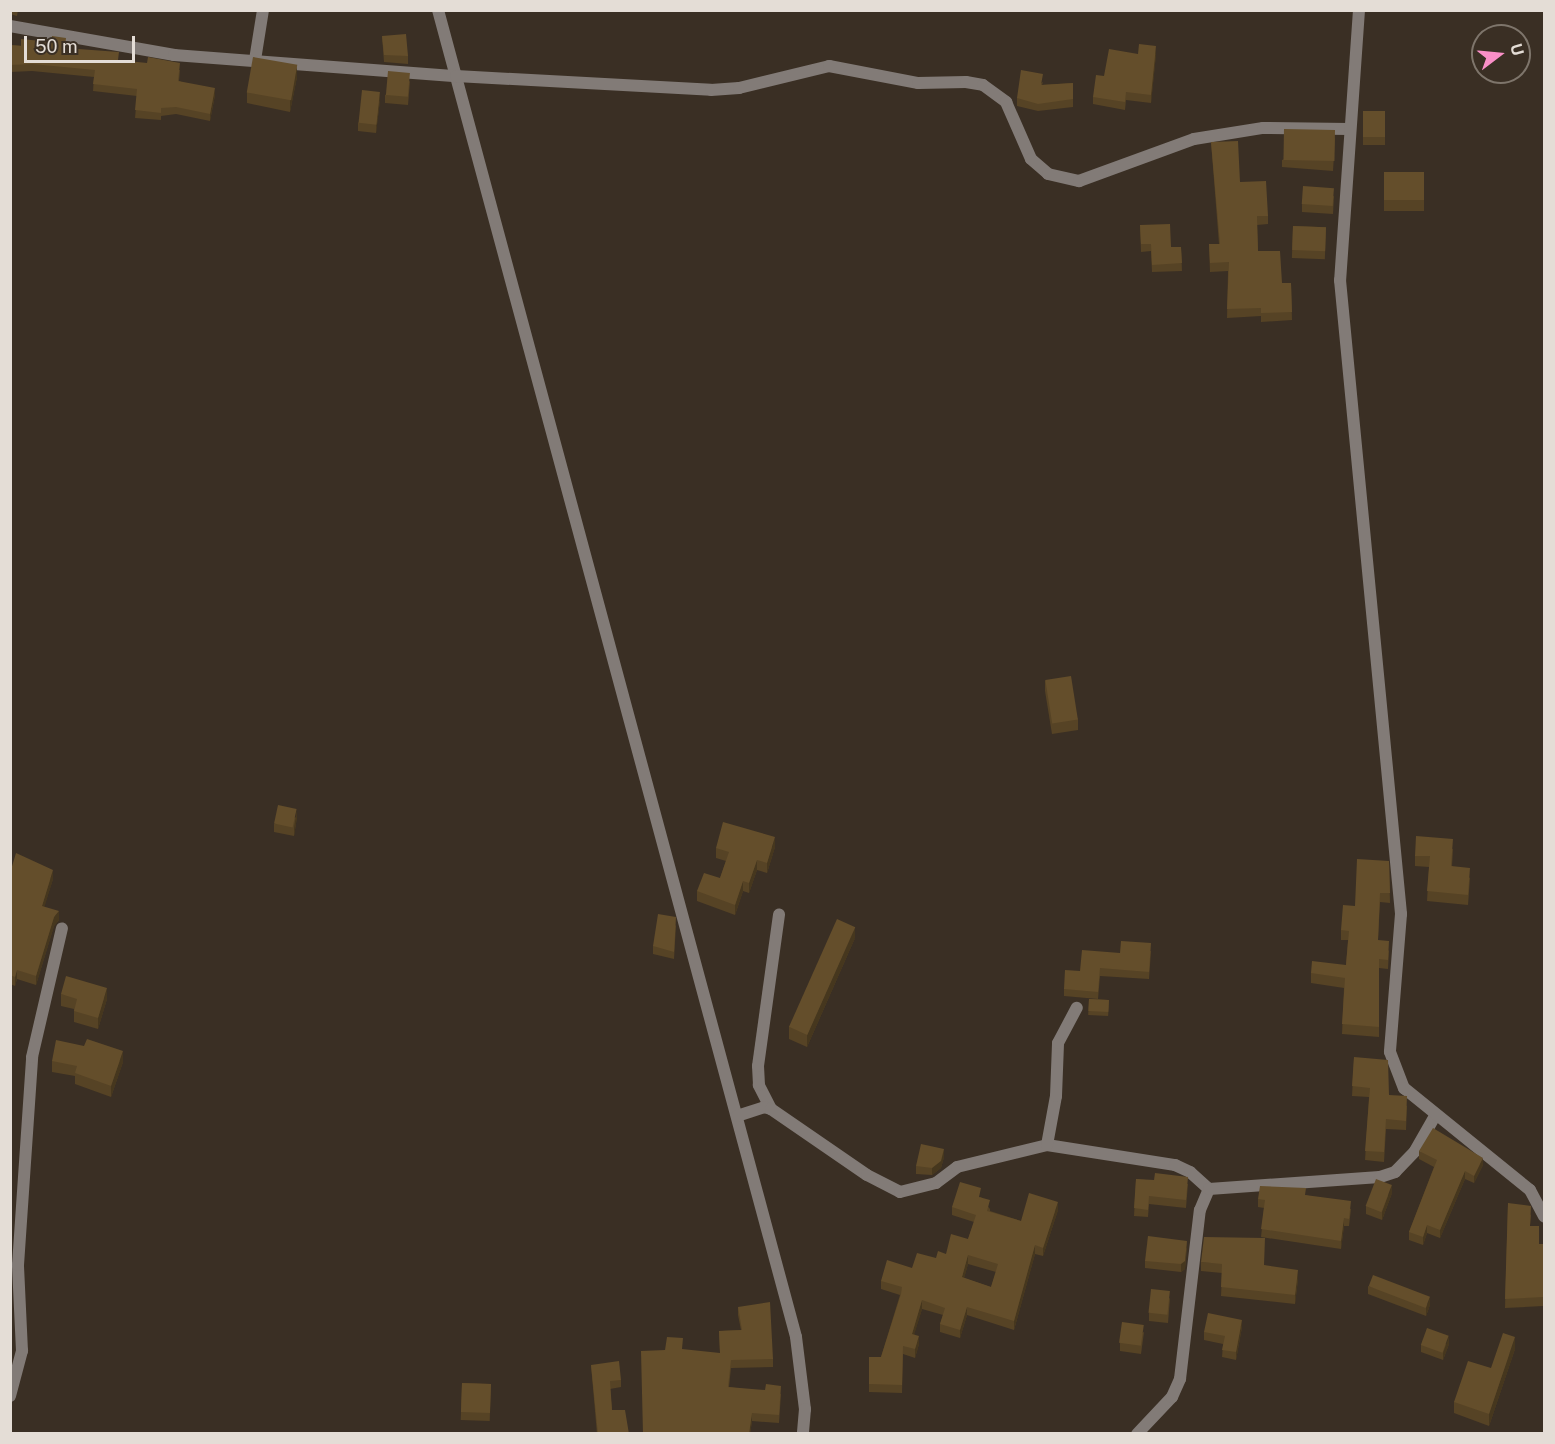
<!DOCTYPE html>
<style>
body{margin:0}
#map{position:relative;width:1555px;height:1444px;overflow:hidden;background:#3a2f24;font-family:"Public Sans",sans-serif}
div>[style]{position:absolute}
.minor>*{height:12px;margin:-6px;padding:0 6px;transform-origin:6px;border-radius:6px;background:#827b77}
.tertiary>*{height:12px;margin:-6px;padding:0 6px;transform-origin:6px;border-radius:6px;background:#827b77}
.wall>*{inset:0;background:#564325;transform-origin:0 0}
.shaded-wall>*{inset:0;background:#46371e}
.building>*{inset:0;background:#644e2b;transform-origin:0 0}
span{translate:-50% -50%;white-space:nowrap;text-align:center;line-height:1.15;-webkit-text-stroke:4.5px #3a2f24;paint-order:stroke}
.frame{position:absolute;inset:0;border:12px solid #e4ddd6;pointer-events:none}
.north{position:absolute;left:1471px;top:24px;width:60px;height:60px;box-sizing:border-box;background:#3a2f24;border:2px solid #7e756b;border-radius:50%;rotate:74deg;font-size:16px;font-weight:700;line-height:24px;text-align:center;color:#e4ddd6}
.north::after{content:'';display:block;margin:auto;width:21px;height:27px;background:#fa8fc7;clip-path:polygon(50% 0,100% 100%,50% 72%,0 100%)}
.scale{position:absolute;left:24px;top:36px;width:111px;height:27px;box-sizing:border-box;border:3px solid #e4ddd6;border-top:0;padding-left:8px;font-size:18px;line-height:21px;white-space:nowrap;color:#e4ddd6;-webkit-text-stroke:4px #3a2f24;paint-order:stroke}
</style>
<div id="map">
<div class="minor">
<i style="left:438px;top:10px;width:1374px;rotate:74.9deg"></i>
<i style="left:796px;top:1337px;width:73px;rotate:82.9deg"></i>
<i style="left:805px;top:1409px;width:25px;rotate:95deg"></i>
<i style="left:10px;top:26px;width:167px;rotate:10deg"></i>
<i style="left:174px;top:55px;width:283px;rotate:4.3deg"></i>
<i style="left:456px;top:76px;width:255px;rotate:3.1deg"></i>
<i style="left:711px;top:90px;width:28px;rotate:-4deg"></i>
<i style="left:739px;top:88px;width:93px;rotate:-13.7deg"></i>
<i style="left:829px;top:66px;width:91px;rotate:10.8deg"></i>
<i style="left:918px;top:83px;width:48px;rotate:-1.2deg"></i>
<i style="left:966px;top:82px;width:17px;rotate:10deg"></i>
<i style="left:983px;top:85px;width:29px;rotate:36deg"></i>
<i style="left:1006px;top:102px;width:62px;rotate:66.3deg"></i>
<i style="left:1031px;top:159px;width:23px;rotate:41deg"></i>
<i style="left:1048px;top:174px;width:32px;rotate:13deg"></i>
<i style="left:1079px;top:181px;width:122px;rotate:-20.1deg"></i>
<i style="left:1194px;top:139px;width:70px;rotate:-9.1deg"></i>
<i style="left:1263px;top:128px;width:86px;rotate:0.7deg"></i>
<i style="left:255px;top:60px;width:51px;rotate:-80.9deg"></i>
<i style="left:771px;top:1109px;width:27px;rotate:-117deg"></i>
<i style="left:759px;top:1085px;width:19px;rotate:-93deg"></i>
<i style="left:758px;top:1066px;width:153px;rotate:-82.1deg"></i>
<i style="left:737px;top:1116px;width:28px;rotate:-18deg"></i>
<i style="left:764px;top:1107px;width:7px;rotate:16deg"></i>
<i style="left:771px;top:1109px;width:116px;rotate:34.5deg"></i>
<i style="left:867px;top:1175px;width:37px;rotate:27deg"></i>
<i style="left:900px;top:1192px;width:37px;rotate:-14deg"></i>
<i style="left:936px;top:1183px;width:26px;rotate:-37deg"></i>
<i style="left:957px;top:1167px;width:93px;rotate:-13.7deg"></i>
<i style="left:1047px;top:1145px;width:130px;rotate:8.9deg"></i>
<i style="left:1175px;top:1165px;width:17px;rotate:25deg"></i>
<i style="left:1190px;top:1172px;width:25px;rotate:42deg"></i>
<i style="left:1047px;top:1145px;width:50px;rotate:-79.6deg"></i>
<i style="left:1056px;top:1096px;width:53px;rotate:-87.8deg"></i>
<i style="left:1058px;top:1043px;width:40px;rotate:-62deg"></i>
<i style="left:10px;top:1396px;width:47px;rotate:-75.1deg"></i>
<i style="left:22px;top:1351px;width:86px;rotate:-92.7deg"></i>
<i style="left:18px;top:1265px;width:208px;rotate:-86.1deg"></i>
<i style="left:32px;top:1057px;width:132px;rotate:-76.9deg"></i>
<i style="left:1137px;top:1434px;width:51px;rotate:-46.6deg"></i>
<i style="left:1172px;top:1397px;width:20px;rotate:-66deg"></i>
<i style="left:1180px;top:1379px;width:170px;rotate:-83.3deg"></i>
<i style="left:1200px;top:1210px;width:23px;rotate:-67deg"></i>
<i style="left:1209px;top:1189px;width:171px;rotate:-4deg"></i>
<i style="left:1380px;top:1177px;width:16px;rotate:-18deg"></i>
<i style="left:1395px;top:1172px;width:29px;rotate:-46deg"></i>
<i style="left:1415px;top:1151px;width:40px;rotate:-60.3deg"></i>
</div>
<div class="tertiary">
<i style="left:1359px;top:10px;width:271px;rotate:94deg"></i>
<i style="left:1340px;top:280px;width:637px;rotate:84.5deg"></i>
<i style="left:1401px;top:914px;width:138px;rotate:94.6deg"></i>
<i style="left:1390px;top:1052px;width:39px;rotate:69deg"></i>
<i style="left:1404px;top:1088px;width:162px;rotate:39deg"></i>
<i style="left:1530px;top:1190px;width:30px;rotate:62deg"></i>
</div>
<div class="wall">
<i style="clip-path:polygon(10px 10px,18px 10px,17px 16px,10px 14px)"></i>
<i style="clip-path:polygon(382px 36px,408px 56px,408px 64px,384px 62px)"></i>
<i style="clip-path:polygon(10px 45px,65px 48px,119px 61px,180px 70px,179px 81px,215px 95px,210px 121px,176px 114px,161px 116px,161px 120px,135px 118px,137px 96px,93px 91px,94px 77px,32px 71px,10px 72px)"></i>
<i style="clip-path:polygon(1138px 54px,1156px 54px,1151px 103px,1126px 100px,1125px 110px,1093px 104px,1093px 97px,1104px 76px)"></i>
<i style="clip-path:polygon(297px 77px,290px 112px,247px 103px,247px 92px)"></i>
<i style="clip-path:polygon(410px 81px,408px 105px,385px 103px,385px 95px)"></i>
<i style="clip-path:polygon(1043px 82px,1042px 85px,1073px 83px,1073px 107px,1038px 111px,1017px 106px,1017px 98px)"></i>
<i style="clip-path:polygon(380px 100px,376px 133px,358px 131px,358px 123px)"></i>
<i style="left:1363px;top:111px;width:22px;height:34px"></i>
<i style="clip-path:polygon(1335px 138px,1333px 171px,1282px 167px,1282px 160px)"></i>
<i style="clip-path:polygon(1211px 142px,1240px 182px,1268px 216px,1268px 224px,1257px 225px,1258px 251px,1282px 283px,1291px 283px,1292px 320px,1261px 322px,1261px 316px,1227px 318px,1228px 271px,1210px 272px,1209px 244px,1219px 244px)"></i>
<i style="left:1384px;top:172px;width:40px;height:39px"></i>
<i style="clip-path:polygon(1334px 196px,1333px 214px,1302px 212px,1302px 204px)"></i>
<i style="clip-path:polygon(1140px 225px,1171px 247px,1181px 247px,1182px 271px,1152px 272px,1151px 251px,1141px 252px)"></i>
<i style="left:1293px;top:226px;width:33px;height:32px;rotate:2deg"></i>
<i style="clip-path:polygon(1045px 680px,1078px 719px,1078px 730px,1052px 734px,1045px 691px)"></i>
<i style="clip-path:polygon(297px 817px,294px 836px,274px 832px,274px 824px)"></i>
<i style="clip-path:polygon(775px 847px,767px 873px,757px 870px,749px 893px,743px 891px,735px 915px,697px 901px,697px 891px,720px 878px,726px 861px,716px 858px,716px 848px)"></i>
<i style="clip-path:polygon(1453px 849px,1452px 866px,1470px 878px,1468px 905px,1427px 901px,1429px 867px,1415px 866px,1415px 856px)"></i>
<i style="clip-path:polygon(1389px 861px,1390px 903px,1380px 902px,1378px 940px,1389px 951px,1388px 969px,1379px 968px,1379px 1037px,1342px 1034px,1344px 988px,1311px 983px,1311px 973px,1346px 965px,1348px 940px,1341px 940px,1341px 930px,1355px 906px)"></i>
<i style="clip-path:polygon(10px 873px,53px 879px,44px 907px,59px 920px,54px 926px,36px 985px,17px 979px,15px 986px,10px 984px)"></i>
<i style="clip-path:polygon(676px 925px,674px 959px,653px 954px,653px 946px)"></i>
<i style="clip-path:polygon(855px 938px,807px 1047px,789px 1039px,789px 1027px)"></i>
<i style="clip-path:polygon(1151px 951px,1149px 979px,1100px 976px,1098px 999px,1064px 996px,1064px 989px,1080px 971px,1120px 953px)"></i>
<i style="clip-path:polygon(61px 994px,107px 999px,98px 1029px,74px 1022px,74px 1009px,61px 1006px)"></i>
<i style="left:1089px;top:999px;width:20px;height:16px;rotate:3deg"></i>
<i style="clip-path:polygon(84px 1046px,123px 1062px,111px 1097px,75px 1084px,75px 1076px,52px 1072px,52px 1061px)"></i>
<i style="clip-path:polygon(1354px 1057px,1389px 1095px,1407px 1106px,1406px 1130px,1386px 1129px,1384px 1162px,1365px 1160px,1369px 1097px,1352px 1096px)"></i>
<i style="clip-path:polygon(1419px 1151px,1483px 1165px,1474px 1183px,1465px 1179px,1440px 1238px,1427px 1233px,1423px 1245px,1409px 1240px,1409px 1232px,1434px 1167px,1419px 1159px)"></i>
<i style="clip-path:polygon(944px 1157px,941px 1168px,932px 1175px,916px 1174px,916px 1166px)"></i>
<i style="clip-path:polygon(1136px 1179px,1188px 1184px,1186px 1208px,1149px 1204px,1148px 1217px,1134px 1216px)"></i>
<i style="clip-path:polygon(1392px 1193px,1382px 1220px,1366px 1214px,1366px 1206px)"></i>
<i style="clip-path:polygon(1306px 1195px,1351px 1209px,1349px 1226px,1344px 1226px,1341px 1249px,1261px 1237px,1264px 1208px,1258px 1207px,1258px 1199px)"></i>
<i style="clip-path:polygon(evenodd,981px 1197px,990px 1209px,990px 1211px,1021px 1221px,1058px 1210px,1043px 1256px,1035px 1254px,1014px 1330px,967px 1315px,960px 1338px,940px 1332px,940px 1324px,943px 1315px,922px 1309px,914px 1334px,919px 1344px,915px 1358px,903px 1354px,902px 1393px,869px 1392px,869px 1357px,881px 1357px,900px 1295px,881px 1289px,881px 1281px,946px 1254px,968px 1239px,974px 1222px,952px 1215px,952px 1207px,981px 1197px,968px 1264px,996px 1272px,991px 1287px,964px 1278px,968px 1264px)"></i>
<i style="clip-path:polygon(1508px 1203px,1531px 1215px,1530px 1226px,1539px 1244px,1545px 1271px,1543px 1306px,1505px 1308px)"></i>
<i style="clip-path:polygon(1187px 1248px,1185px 1269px,1181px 1272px,1145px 1268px,1145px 1261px)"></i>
<i style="clip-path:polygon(1201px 1262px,1264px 1265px,1298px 1279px,1295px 1304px,1221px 1296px,1222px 1273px,1201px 1271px)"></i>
<i style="clip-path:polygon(1368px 1286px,1430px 1305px,1426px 1316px,1368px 1294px)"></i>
<i style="clip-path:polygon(1170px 1298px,1168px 1323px,1149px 1321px,1149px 1313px)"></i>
<i style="clip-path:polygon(738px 1307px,773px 1359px,773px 1367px,731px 1368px,729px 1387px,781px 1394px,779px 1423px,752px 1421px,750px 1434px,642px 1434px,720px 1353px,719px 1331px,741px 1330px,738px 1315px)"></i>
<i style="clip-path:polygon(1242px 1327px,1236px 1360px,1222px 1357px,1223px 1344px,1204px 1340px,1204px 1332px)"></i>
<i style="clip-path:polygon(1144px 1332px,1141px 1354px,1120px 1351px,1120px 1343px)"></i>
<i style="clip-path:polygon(1449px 1344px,1443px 1360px,1421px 1352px,1421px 1345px)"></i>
<i style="clip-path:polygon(1515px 1349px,1489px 1426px,1454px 1413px,1454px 1402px,1491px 1368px)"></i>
<i style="clip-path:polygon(591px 1365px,621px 1380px,621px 1387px,610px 1389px,612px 1410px,629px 1434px,597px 1434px)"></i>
<i style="left:462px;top:1383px;width:29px;height:37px;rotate:2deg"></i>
</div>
<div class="shaded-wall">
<i style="clip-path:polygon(1156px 46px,1156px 54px,1151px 103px,1151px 95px)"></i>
<i style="clip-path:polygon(297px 65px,297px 77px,290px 112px,290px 100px)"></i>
<i style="clip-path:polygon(215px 88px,215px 95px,210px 121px,210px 114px)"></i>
<i style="clip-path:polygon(380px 92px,380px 100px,376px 133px,376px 125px)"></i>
<i style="clip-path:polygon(297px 809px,297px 817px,294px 836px,294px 828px)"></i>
<i style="clip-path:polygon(775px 837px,775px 847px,767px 873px,767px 863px)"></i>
<i style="clip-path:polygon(757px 860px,757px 870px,749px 893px,749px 883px)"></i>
<i style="clip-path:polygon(53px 870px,53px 879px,42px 915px,42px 906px)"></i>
<i style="clip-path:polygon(743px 881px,743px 891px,735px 915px,735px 905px)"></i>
<i style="clip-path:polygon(59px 911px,59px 920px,54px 926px,36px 985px,36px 976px,54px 917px)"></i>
<i style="clip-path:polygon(855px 927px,855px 938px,807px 1047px,807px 1035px)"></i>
<i style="clip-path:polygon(17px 970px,17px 979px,15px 986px,15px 977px)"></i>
<i style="clip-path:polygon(107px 988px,107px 999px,98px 1029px,98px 1018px)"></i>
<i style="clip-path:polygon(123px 1051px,123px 1062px,111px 1097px,111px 1086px)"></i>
<i style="clip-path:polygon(944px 1149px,944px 1157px,941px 1168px,932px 1175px,932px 1168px)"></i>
<i style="clip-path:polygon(1483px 1158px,1483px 1165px,1474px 1183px,1474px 1176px)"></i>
<i style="clip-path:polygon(1465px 1171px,1465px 1179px,1440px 1238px,1440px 1230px)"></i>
<i style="clip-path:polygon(1392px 1185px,1392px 1193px,1382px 1220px,1382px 1212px)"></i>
<i style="clip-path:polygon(1058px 1202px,1058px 1210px,1043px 1256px,1043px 1248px)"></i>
<i style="clip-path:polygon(1344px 1218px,1344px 1226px,1341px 1249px,1341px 1241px)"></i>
<i style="clip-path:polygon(1427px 1225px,1427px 1233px,1423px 1245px,1423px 1237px)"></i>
<i style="clip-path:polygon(1187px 1241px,1185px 1269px,1181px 1272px,1181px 1264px)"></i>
<i style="clip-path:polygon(1035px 1245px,1035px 1254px,1014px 1330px,1014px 1321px)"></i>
<i style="clip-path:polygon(968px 1255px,968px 1264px,962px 1286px,962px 1277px)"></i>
<i style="clip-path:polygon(1298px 1270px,1298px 1279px,1295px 1304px,1295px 1295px)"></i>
<i style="clip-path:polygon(1430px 1297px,1430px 1305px,1426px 1316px,1426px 1308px)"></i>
<i style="clip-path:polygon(922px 1300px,922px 1309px,912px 1342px,912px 1334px)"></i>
<i style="clip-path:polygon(967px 1307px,967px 1315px,960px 1338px,960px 1330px)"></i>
<i style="clip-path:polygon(1242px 1320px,1242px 1327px,1236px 1360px,1236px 1352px)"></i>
<i style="clip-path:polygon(919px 1336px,919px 1344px,915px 1358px,915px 1349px)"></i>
<i style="clip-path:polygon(1449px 1336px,1449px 1344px,1443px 1360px,1443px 1353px)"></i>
<i style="clip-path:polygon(1515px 1337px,1515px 1349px,1489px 1426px,1489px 1414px)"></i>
<i style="clip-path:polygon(752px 1413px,752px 1421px,750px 1434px,749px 1434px)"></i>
</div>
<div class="building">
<i style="clip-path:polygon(406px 34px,408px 56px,384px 55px,382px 36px)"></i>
<i style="clip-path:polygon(52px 36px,66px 38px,65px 48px,119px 52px,118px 60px,147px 63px,148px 57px,180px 63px,178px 81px,215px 88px,210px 114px,176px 107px,161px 108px,161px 113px,135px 110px,137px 89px,93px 84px,95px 70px,32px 64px,10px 65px,10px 45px,21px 46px,21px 39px,51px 42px)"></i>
<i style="clip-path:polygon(1139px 44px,1156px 46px,1151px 95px,1126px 92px,1125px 102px,1093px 97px,1096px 75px,1104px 76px,1109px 49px,1138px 54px)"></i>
<i style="left:253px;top:57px;width:45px;height:36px;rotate:10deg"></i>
<i style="clip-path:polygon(1021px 70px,1043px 74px,1041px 85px,1073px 83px,1073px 99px,1038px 104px,1017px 98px)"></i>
<i style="left:388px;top:71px;width:22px;height:24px;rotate:5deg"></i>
<i style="left:362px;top:90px;width:18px;height:33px;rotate:6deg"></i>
<i style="left:1363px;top:111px;width:22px;height:26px"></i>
<i style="left:1284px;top:129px;width:51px;height:31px;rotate:1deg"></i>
<i style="clip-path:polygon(1238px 141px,1240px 182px,1266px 181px,1268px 216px,1257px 216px,1258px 251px,1280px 251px,1282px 283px,1291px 283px,1292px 312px,1261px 313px,1261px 308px,1227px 309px,1229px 262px,1210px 263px,1209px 244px,1220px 244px,1211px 142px)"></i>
<i style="left:1384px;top:172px;width:40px;height:28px"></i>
<i style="left:1303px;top:186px;width:31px;height:18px;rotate:4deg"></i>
<i style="clip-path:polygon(1170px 224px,1171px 247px,1181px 247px,1182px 263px,1152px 265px,1151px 244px,1141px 244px,1140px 225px)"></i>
<i style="left:1293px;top:226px;width:33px;height:24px;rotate:2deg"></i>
<i style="left:1071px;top:676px;width:44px;height:26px;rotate:81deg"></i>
<i style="left:278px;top:805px;width:19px;height:19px;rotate:12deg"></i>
<i style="clip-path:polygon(723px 822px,775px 837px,767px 863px,757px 860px,749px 883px,743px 881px,735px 905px,697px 891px,704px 873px,720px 878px,729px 852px,716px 848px)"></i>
<i style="clip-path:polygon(1416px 836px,1453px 839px,1451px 866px,1470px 868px,1468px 895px,1427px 891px,1430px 856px,1415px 856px)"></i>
<i style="clip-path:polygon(16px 853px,53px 870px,42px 906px,59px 911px,54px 917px,36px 976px,17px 970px,15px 977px,10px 975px,10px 873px)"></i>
<i style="clip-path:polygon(1357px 859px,1389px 861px,1390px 893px,1380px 893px,1378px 940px,1389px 941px,1388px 960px,1379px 959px,1379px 1027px,1342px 1024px,1345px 978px,1311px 973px,1312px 961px,1346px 965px,1349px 931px,1341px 930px,1343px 905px,1355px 906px)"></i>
<i style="clip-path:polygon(658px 914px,676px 917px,674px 952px,653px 946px)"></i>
<i style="left:837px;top:919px;width:20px;height:118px;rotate:24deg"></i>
<i style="clip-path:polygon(1121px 941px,1151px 943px,1149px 972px,1100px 968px,1098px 992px,1064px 989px,1065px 970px,1080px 971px,1082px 950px,1120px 953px)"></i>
<i style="clip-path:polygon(66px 976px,107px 988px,98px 1018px,74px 1011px,77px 999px,61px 994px)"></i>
<i style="left:1089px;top:999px;width:20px;height:12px;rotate:3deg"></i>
<i style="clip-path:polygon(87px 1039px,123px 1051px,111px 1086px,75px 1073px,77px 1066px,52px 1061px,56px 1040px,84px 1046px)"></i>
<i style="clip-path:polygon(1354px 1057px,1388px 1060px,1389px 1095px,1407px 1096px,1406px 1121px,1386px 1119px,1384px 1152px,1365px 1151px,1370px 1088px,1352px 1086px)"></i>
<i style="clip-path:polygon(1433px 1128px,1483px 1158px,1474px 1176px,1465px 1171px,1440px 1230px,1427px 1225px,1423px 1237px,1409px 1232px,1437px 1160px,1419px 1151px)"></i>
<i style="clip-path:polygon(921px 1144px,944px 1149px,941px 1161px,932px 1168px,916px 1166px)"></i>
<i style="clip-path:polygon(1155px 1173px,1188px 1177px,1186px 1200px,1149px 1196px,1148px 1210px,1134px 1208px,1136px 1179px,1154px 1180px)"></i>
<i style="left:1376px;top:1179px;width:17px;height:29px;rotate:21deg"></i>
<i style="clip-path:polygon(evenodd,960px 1182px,981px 1188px,979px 1197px,990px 1200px,987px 1211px,1021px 1221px,1029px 1193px,1058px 1202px,1043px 1248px,1035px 1245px,1014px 1321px,967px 1307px,960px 1330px,940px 1324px,945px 1308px,922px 1300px,912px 1334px,919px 1336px,915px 1349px,903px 1346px,902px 1385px,869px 1384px,869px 1357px,881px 1357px,901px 1294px,902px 1287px,881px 1281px,887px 1260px,912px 1268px,917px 1253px,936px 1258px,938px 1251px,946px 1254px,951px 1234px,968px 1239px,976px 1215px,952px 1207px,960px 1182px,968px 1255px,998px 1264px,991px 1287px,962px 1277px,968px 1255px)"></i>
<i style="clip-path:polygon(1260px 1186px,1306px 1188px,1305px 1195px,1351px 1201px,1349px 1219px,1344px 1218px,1341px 1241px,1261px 1229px,1265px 1200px,1258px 1199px)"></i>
<i style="clip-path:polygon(1508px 1203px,1531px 1206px,1530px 1226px,1539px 1226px,1539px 1244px,1545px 1244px,1543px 1297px,1505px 1299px)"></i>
<i style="clip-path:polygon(1148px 1236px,1187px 1241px,1185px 1261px,1181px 1264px,1145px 1261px)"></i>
<i style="clip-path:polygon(1204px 1237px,1265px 1238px,1264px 1265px,1298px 1270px,1295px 1295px,1221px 1287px,1222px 1264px,1201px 1262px)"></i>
<i style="left:1373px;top:1275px;width:61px;height:12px;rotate:21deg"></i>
<i style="left:1151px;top:1289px;width:19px;height:24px;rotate:6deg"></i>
<i style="clip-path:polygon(770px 1302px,773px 1359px,731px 1360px,728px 1387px,765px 1390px,766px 1384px,781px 1386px,779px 1415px,752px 1413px,749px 1434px,643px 1434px,641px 1351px,665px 1350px,667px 1337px,683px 1338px,682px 1349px,720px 1353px,719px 1331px,742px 1330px,738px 1307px)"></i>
<i style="clip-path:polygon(1208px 1313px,1242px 1320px,1236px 1352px,1222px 1350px,1225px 1336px,1204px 1332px)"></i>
<i style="left:1122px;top:1322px;width:22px;height:21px;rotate:8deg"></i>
<i style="left:1427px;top:1328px;width:23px;height:18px;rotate:20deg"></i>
<i style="clip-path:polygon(1503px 1333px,1515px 1337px,1489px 1414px,1454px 1402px,1468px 1361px,1491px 1368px)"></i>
<i style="clip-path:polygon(619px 1361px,621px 1380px,610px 1381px,612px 1410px,625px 1410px,629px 1434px,598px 1434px,591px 1365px)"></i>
<i style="left:462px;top:1383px;width:29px;height:29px;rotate:2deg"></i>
</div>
<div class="frame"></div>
<div class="north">U</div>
<div class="scale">50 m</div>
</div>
